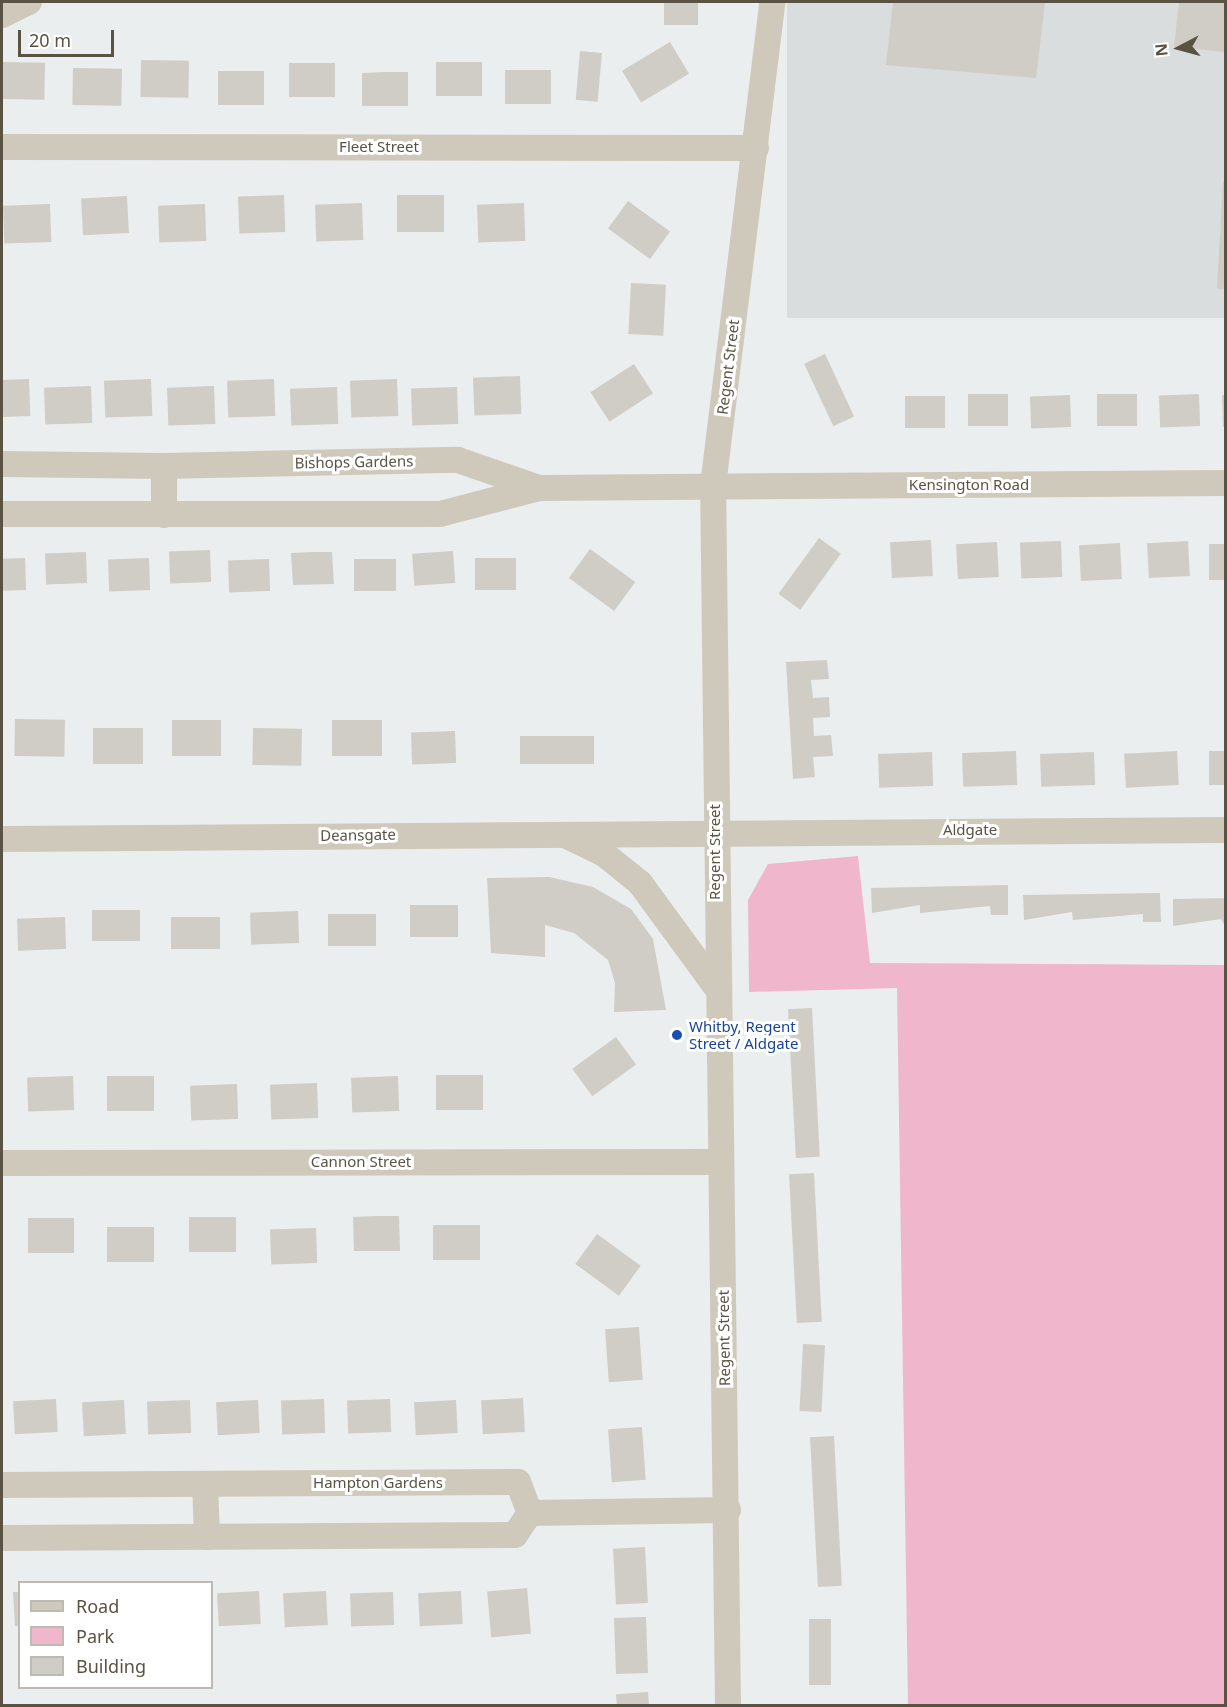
<!DOCTYPE html>
<style>
body{margin:0}
#map{position:relative;width:1227px;height:1707px;overflow:hidden;background:#ebeeef;font-family:"Noto Sans",sans-serif}
div>[style]{position:absolute}
.education>*{inset:0;background:#dadddd;transform-origin:0 0}
.green>*{inset:0;background:#f0b6cc}
.building>*{inset:0;background:#cfcdc5;transform-origin:0 0}
.minor>*{height:26px;margin:-13px;padding:0 13px;transform-origin:13px;border-radius:13px;background:#cfc9bb}
.dots>*{width:16px;height:16px;translate:-50% -50%;box-sizing:border-box;border:3px solid #fff;border-radius:50%}
span{translate:-50% -50%;white-space:nowrap;text-align:center;line-height:1.15;-webkit-text-stroke:6px #fff;paint-order:stroke}
.street-label{font-size:15px;color:#5a5343}
.transit-label{font-size:15px;color:#164399}
.left{translate:0 -50%;text-align:left}
.frame{position:absolute;inset:0;border:3px solid #5a5343;pointer-events:none}
.legend{position:absolute;left:18px;top:1581px;width:195px;height:108px;box-sizing:border-box;background:#fff;border:2px solid #bdbab4;margin:0;padding:8px 10px;list-style:none;font-size:18px;color:#5a5343}
.legend li{display:flex;align-items:center;gap:12px;height:30px}
.legend b{width:30px;border:2px solid #bdbab4}
.north{position:absolute;left:1149px;top:18px;width:60px;height:60px;-webkit-text-stroke:4px #fff;paint-order:stroke;rotate:264deg;font-size:16px;font-weight:700;line-height:24px;text-align:center;color:#5a5343}
.north::after{content:'';display:block;margin:auto;width:21px;height:27px;background:#5a5343;clip-path:polygon(50% 0,100% 100%,50% 72%,0 100%)}
.scale{position:absolute;left:18px;top:30px;width:96px;height:27px;box-sizing:border-box;border:3px solid #5a5343;border-top:0;padding-left:8px;font-size:18px;line-height:21px;white-space:nowrap;color:#5a5343;-webkit-text-stroke:4px #fff;paint-order:stroke}
</style>
<div id="map">
<div class="education">
<i style="left:787px;top:2px;width:438px;height:316px"></i>
</div>
<div class="green">
<i style="clip-path:polygon(858px 856px,870px 963px,1225px 965px,1225px 1705px,908px 1705px,897px 988px,749px 992px,748px 900px,768px 864px)"></i>
</div>
<div class="building">
<i style="left:664px;top:2px;width:34px;height:23px"></i>
<i style="clip-path:polygon(893px 2px,1045px 2px,1036px 78px,886px 65px)"></i>
<i style="clip-path:polygon(1179px 2px,1226px 2px,1226px 52px,1174px 47px)"></i>
<i style="left:670px;top:42px;width:37px;height:56px;rotate:59deg"></i>
<i style="left:580px;top:51px;width:22px;height:49px;rotate:5deg"></i>
<i style="left:141px;top:60px;width:48px;height:37px;rotate:1deg"></i>
<i style="left:2px;top:62px;width:43px;height:37px;rotate:1deg"></i>
<i style="left:436px;top:62px;width:46px;height:34px"></i>
<i style="left:289px;top:63px;width:46px;height:34px"></i>
<i style="left:73px;top:68px;width:49px;height:37px;rotate:1deg"></i>
<i style="left:505px;top:70px;width:46px;height:34px"></i>
<i style="left:218px;top:71px;width:46px;height:34px"></i>
<i style="clip-path:polygon(384px 72px,408px 72px,408px 106px,362px 106px,362px 73px)"></i>
<i style="clip-path:polygon(1223px 181px,1226px 181px,1226px 289px,1217px 289px)"></i>
<i style="left:284px;top:195px;width:37px;height:46px;rotate:88deg"></i>
<i style="left:444px;top:195px;width:37px;height:47px;rotate:90deg"></i>
<i style="left:127px;top:196px;width:37px;height:46px;rotate:87deg"></i>
<i style="left:628px;top:201px;width:52px;height:34px;rotate:36deg"></i>
<i style="left:362px;top:203px;width:37px;height:47px;rotate:88deg"></i>
<i style="left:524px;top:203px;width:38px;height:47px;rotate:88deg"></i>
<i style="left:50px;top:204px;width:38px;height:47px;rotate:88deg"></i>
<i style="left:205px;top:204px;width:37px;height:47px;rotate:88deg"></i>
<i style="left:631px;top:283px;width:35px;height:51px;rotate:3deg"></i>
<i style="left:825px;top:354px;width:69px;height:23px;rotate:65deg"></i>
<i style="left:634px;top:364px;width:35px;height:52px;rotate:57deg"></i>
<i style="left:520px;top:376px;width:38px;height:47px;rotate:88deg"></i>
<i style="left:29px;top:379px;width:37px;height:27px;rotate:88deg"></i>
<i style="left:151px;top:379px;width:37px;height:47px;rotate:88deg"></i>
<i style="left:274px;top:379px;width:37px;height:47px;rotate:88deg"></i>
<i style="left:397px;top:379px;width:37px;height:47px;rotate:88deg"></i>
<i style="left:91px;top:386px;width:37px;height:47px;rotate:88deg"></i>
<i style="left:214px;top:386px;width:38px;height:47px;rotate:88deg"></i>
<i style="left:337px;top:387px;width:37px;height:47px;rotate:88deg"></i>
<i style="left:457px;top:387px;width:37px;height:46px;rotate:88deg"></i>
<i style="left:1008px;top:394px;width:32px;height:40px;rotate:90deg"></i>
<i style="left:1137px;top:394px;width:32px;height:40px;rotate:90deg"></i>
<i style="left:1199px;top:394px;width:32px;height:40px;rotate:88deg"></i>
<i style="left:1070px;top:395px;width:32px;height:40px;rotate:88deg"></i>
<i style="clip-path:polygon(1222px 395px,1226px 395px,1226px 427px,1223px 427px)"></i>
<i style="left:905px;top:396px;width:40px;height:32px"></i>
<i style="left:819px;top:538px;width:27px;height:69px;rotate:36deg"></i>
<i style="left:931px;top:540px;width:36px;height:41px;rotate:87deg"></i>
<i style="left:1061px;top:541px;width:36px;height:41px;rotate:88deg"></i>
<i style="left:1188px;top:541px;width:35px;height:41px;rotate:87deg"></i>
<i style="left:997px;top:542px;width:35px;height:41px;rotate:87deg"></i>
<i style="left:1120px;top:543px;width:36px;height:41px;rotate:87deg"></i>
<i style="left:1226px;top:544px;width:36px;height:17px;rotate:90deg"></i>
<i style="left:590px;top:549px;width:56px;height:36px;rotate:36deg"></i>
<i style="left:210px;top:550px;width:32px;height:41px;rotate:88deg"></i>
<i style="left:453px;top:551px;width:32px;height:41px;rotate:86deg"></i>
<i style="left:86px;top:552px;width:31px;height:41px;rotate:88deg"></i>
<i style="clip-path:polygon(312px 552px,332px 552px,334px 584px,293px 585px,291px 553px)"></i>
<i style="left:25px;top:558px;width:32px;height:23px;rotate:88deg"></i>
<i style="left:149px;top:558px;width:32px;height:41px;rotate:88deg"></i>
<i style="left:516px;top:558px;width:32px;height:41px;rotate:90deg"></i>
<i style="left:269px;top:559px;width:32px;height:41px;rotate:88deg"></i>
<i style="left:396px;top:559px;width:32px;height:42px;rotate:90deg"></i>
<i style="clip-path:polygon(827px 660px,829px 679px,811px 680px,813px 698px,829px 697px,830px 717px,813px 718px,814px 736px,831px 735px,833px 756px,813px 757px,815px 777px,793px 779px,786px 662px)"></i>
<i style="left:15px;top:719px;width:50px;height:37px;rotate:1deg"></i>
<i style="left:172px;top:720px;width:49px;height:36px"></i>
<i style="left:332px;top:720px;width:50px;height:36px"></i>
<i style="left:93px;top:728px;width:50px;height:36px"></i>
<i style="left:253px;top:728px;width:49px;height:37px;rotate:1deg"></i>
<i style="left:455px;top:731px;width:32px;height:44px;rotate:88deg"></i>
<i style="left:520px;top:736px;width:74px;height:28px"></i>
<i style="left:1016px;top:751px;width:34px;height:54px;rotate:88deg"></i>
<i style="left:1177px;top:751px;width:34px;height:53px;rotate:87deg"></i>
<i style="left:1226px;top:751px;width:34px;height:17px;rotate:90deg"></i>
<i style="left:932px;top:752px;width:34px;height:54px;rotate:88deg"></i>
<i style="left:1094px;top:752px;width:33px;height:54px;rotate:88deg"></i>
<i style="clip-path:polygon(549px 877px,593px 887px,631px 909px,653px 939px,666px 1010px,614px 1012px,615px 983px,608px 960px,574px 933px,545px 925px,545px 957px,491px 953px,487px 878px)"></i>
<i style="clip-path:polygon(1008px 885px,1008px 915px,991px 915px,990px 906px,920px 913px,920px 905px,872px 913px,871px 888px)"></i>
<i style="clip-path:polygon(1160px 893px,1161px 922px,1143px 922px,1143px 914px,1073px 920px,1072px 912px,1024px 920px,1023px 895px)"></i>
<i style="clip-path:polygon(1226px 898px,1226px 928px,1221px 919px,1173px 926px,1173px 899px)"></i>
<i style="left:410px;top:905px;width:48px;height:32px"></i>
<i style="left:140px;top:910px;width:31px;height:48px;rotate:90deg"></i>
<i style="left:298px;top:911px;width:32px;height:48px;rotate:88deg"></i>
<i style="left:328px;top:914px;width:48px;height:32px"></i>
<i style="left:65px;top:917px;width:32px;height:48px;rotate:88deg"></i>
<i style="left:171px;top:917px;width:49px;height:32px"></i>
<i style="left:812px;top:1008px;width:149px;height:24px;rotate:87deg"></i>
<i style="left:616px;top:1037px;width:34px;height:54px;rotate:54deg"></i>
<i style="left:483px;top:1075px;width:35px;height:47px;rotate:90deg"></i>
<i style="left:73px;top:1076px;width:34px;height:46px;rotate:88deg"></i>
<i style="left:154px;top:1076px;width:35px;height:47px;rotate:90deg"></i>
<i style="left:398px;top:1076px;width:35px;height:47px;rotate:88deg"></i>
<i style="left:317px;top:1083px;width:35px;height:47px;rotate:88deg"></i>
<i style="left:237px;top:1084px;width:35px;height:47px;rotate:88deg"></i>
<i style="left:814px;top:1173px;width:149px;height:25px;rotate:87deg"></i>
<i style="clip-path:polygon(376px 1216px,399px 1216px,400px 1251px,354px 1251px,353px 1217px)"></i>
<i style="left:236px;top:1217px;width:35px;height:47px;rotate:90deg"></i>
<i style="left:28px;top:1218px;width:46px;height:35px"></i>
<i style="left:480px;top:1225px;width:35px;height:47px;rotate:90deg"></i>
<i style="left:154px;top:1227px;width:35px;height:47px;rotate:90deg"></i>
<i style="left:316px;top:1228px;width:35px;height:46px;rotate:88deg"></i>
<i style="left:597px;top:1234px;width:54px;height:37px;rotate:36deg"></i>
<i style="left:639px;top:1327px;width:53px;height:34px;rotate:86deg"></i>
<i style="left:803px;top:1344px;width:22px;height:67px;rotate:3deg"></i>
<i style="left:523px;top:1398px;width:34px;height:42px;rotate:87deg"></i>
<i style="left:56px;top:1399px;width:33px;height:43px;rotate:87deg"></i>
<i style="left:324px;top:1399px;width:34px;height:43px;rotate:88deg"></i>
<i style="left:390px;top:1399px;width:33px;height:43px;rotate:88deg"></i>
<i style="left:124px;top:1400px;width:34px;height:42px;rotate:87deg"></i>
<i style="left:190px;top:1400px;width:33px;height:43px;rotate:88deg"></i>
<i style="left:258px;top:1400px;width:33px;height:42px;rotate:87deg"></i>
<i style="left:456px;top:1400px;width:33px;height:42px;rotate:87deg"></i>
<i style="left:642px;top:1427px;width:53px;height:34px;rotate:86deg"></i>
<i style="left:834px;top:1436px;width:150px;height:24px;rotate:87deg"></i>
<i style="left:645px;top:1547px;width:56px;height:32px;rotate:87deg"></i>
<i style="left:527px;top:1588px;width:46px;height:40px;rotate:85deg"></i>
<i style="left:259px;top:1591px;width:33px;height:42px;rotate:87deg"></i>
<i style="left:326px;top:1591px;width:34px;height:43px;rotate:87deg"></i>
<i style="left:461px;top:1591px;width:33px;height:43px;rotate:87deg"></i>
<i style="clip-path:polygon(13px 1592px,20px 1592px,20px 1626px,15px 1626px)"></i>
<i style="left:393px;top:1592px;width:33px;height:43px;rotate:88deg"></i>
<i style="left:646px;top:1617px;width:56px;height:32px;rotate:88deg"></i>
<i style="left:809px;top:1619px;width:22px;height:66px"></i>
<i style="left:648px;top:1692px;width:14px;height:32px;rotate:86deg"></i>
</div>
<div class="minor">
<i style="left:2px;top:15px;width:30px;rotate:-26deg"></i>
<i style="left:2px;top:147px;width:754px;rotate:0.08deg"></i>
<i style="left:2px;top:464px;width:162px;rotate:0.7deg"></i>
<i style="left:164px;top:466px;width:294px;rotate:-1.2deg"></i>
<i style="left:458px;top:460px;width:86px;rotate:19.1deg"></i>
<i style="left:2px;top:514px;width:438px"></i>
<i style="left:440px;top:514px;width:102px;rotate:-14.7deg"></i>
<i style="left:539px;top:488px;width:687px;rotate:-0.42deg"></i>
<i style="left:164px;top:515px;width:49px;rotate:-90deg"></i>
<i style="left:565px;top:835px;width:43px;rotate:26deg"></i>
<i style="left:604px;top:854px;width:46px;rotate:38.9deg"></i>
<i style="left:640px;top:883px;width:129px;rotate:53.8deg"></i>
<i style="left:2px;top:839px;width:1224px;rotate:-0.42deg"></i>
<i style="left:2px;top:1163px;width:718px;rotate:-0.08deg"></i>
<i style="left:205px;top:1484px;width:53px;rotate:87.8deg"></i>
<i style="left:2px;top:1485px;width:516px;rotate:-0.33deg"></i>
<i style="left:518px;top:1482px;width:33px;rotate:69deg"></i>
<i style="left:2px;top:1538px;width:513px;rotate:-0.34deg"></i>
<i style="left:515px;top:1535px;width:27px;rotate:-56deg"></i>
<i style="left:530px;top:1513px;width:198px;rotate:-0.9deg"></i>
<i style="left:728px;top:1706px;width:1220px;rotate:-90.7deg"></i>
<i style="left:713px;top:486px;width:488px;rotate:-83deg"></i>
</div>
<div class="dots">
<i style="left:677px;top:1035px;background:#1a4fb4"></i>
</div>
<div class="street-label">
<span style="left:379px;top:147px">Fleet Street</span>
<span style="left:728px;top:367px;rotate:-83deg">Regent Street</span>
<span style="left:354px;top:462px;rotate:-1deg">Bishops Gardens</span>
<span style="left:969px;top:485px">Kensington Road</span>
<span style="left:970px;top:830px">Aldgate</span>
<span style="left:358px;top:835px;rotate:-1deg">Deansgate</span>
<span style="left:715px;top:852px;rotate:-90deg">Regent Street</span>
<span style="left:361px;top:1162px">Cannon Street</span>
<span style="left:724px;top:1338px;rotate:-91deg">Regent Street</span>
<span style="left:378px;top:1483px">Hampton Gardens</span>
</div>
<div class="transit-label">
<span class="left" style="left:689px;top:1035px">Whitby, Regent<br>Street / Aldgate</span>
</div>
<div class="frame"></div>
<ul class="legend">
<li><b style="height:8px;background:#cfc9bb"></b>Road</li>
<li><b style="height:16px;background:#f0b6cc"></b>Park</li>
<li><b style="height:16px;background:#cfcdc5"></b>Building</li>
</ul>
<div class="north">N</div>
<div class="scale">20 m</div>
</div>
